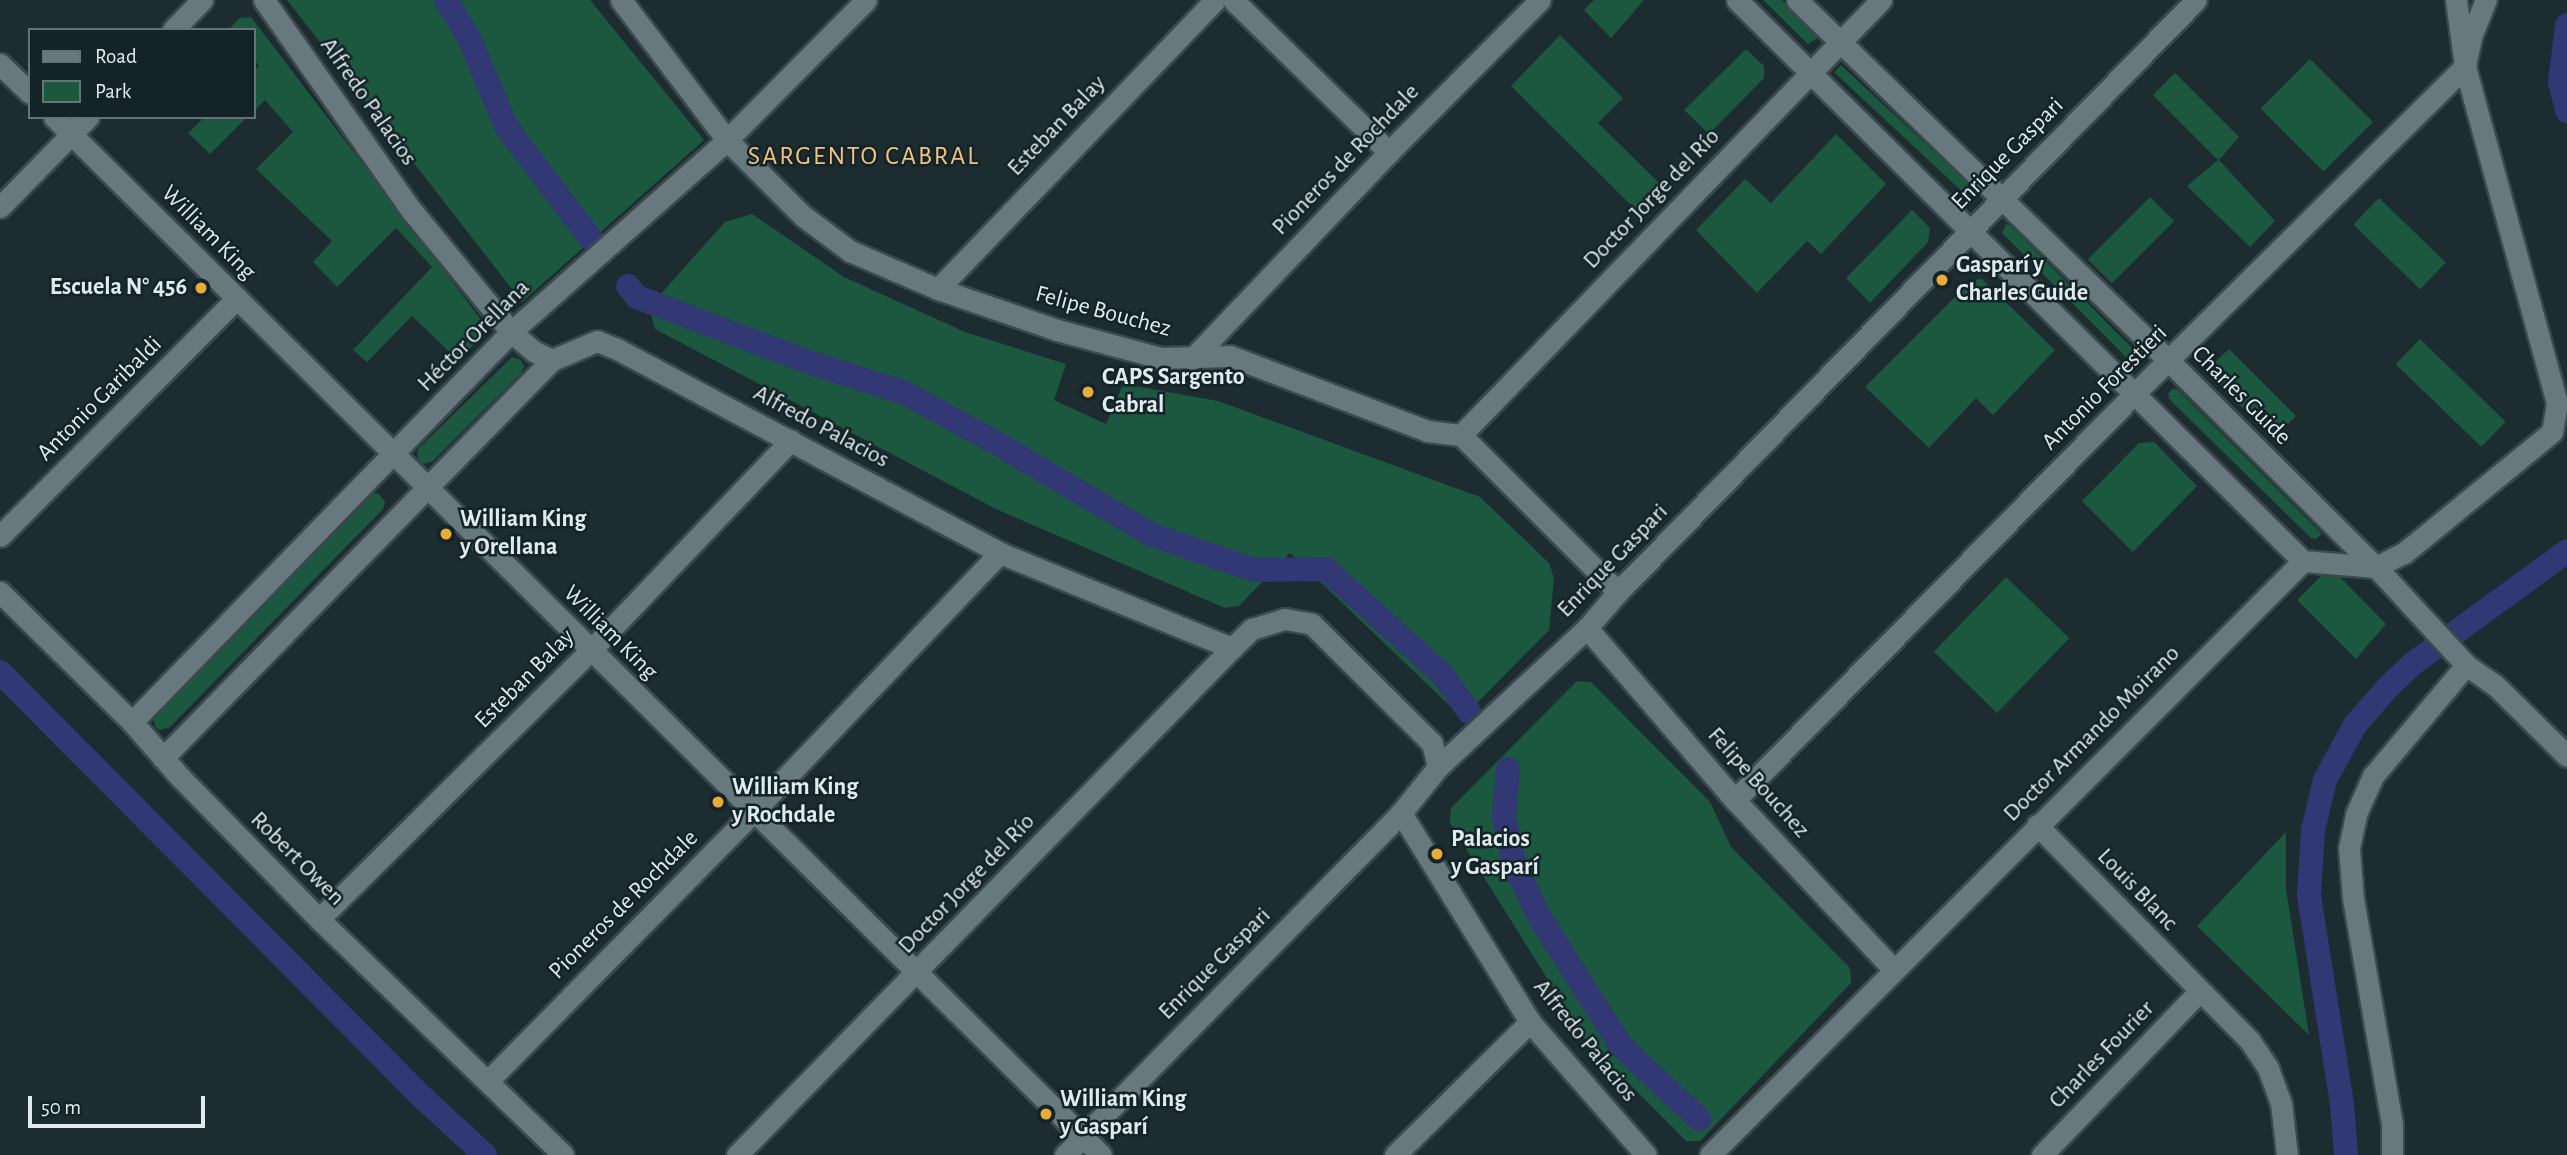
<!DOCTYPE html>
<meta charset="utf-8">
<style>
body{margin:0}
#map{position:relative;width:2567px;height:1155px;overflow:hidden;background:#1c2c31;font-family:"Alegreya Sans",sans-serif}
div>[style]{position:absolute}
.green>*{inset:0;background:#1c583f;transform-origin:0 0}
.canal>*{height:24px;margin:-12px;padding:0 12px;transform-origin:12px;border-radius:12px;background:#313873}
.roads{filter:drop-shadow(2px 0 #3b484c) drop-shadow(-2px 0 #3b484c) drop-shadow(0 2px #3b484c) drop-shadow(0 -2px #3b484c)}
.street>*{height:21px;margin:-10.5px;padding:0 10.5px;transform-origin:10.5px;border-radius:10.5px;background:#67797e}
.dots>*{width:19px;height:19px;translate:-50% -50%;box-sizing:border-box;border:4px solid #132327;border-radius:50%}
span{translate:-50% -50%;white-space:nowrap;text-align:center;line-height:1.15;-webkit-text-stroke:5px #132327;paint-order:stroke}
.street-label{font-size:24px;color:#e1ebee}
.poi-label{font-size:24px;color:#e1ebee;font-weight:700}
.left{translate:0 -50%;text-align:left}
.right{translate:-100% -50%;text-align:right}
.neighbourhood-label{font-size:26px;color:#f0c47f;letter-spacing:2px}
.legend{position:absolute;left:28px;top:28px;width:228px;height:91px;box-sizing:border-box;background:#132327;border:2px solid #657377;margin:0;padding:9px 12px;list-style:none;font-size:21px;color:#e1ebee}
.legend li{display:flex;align-items:center;gap:14px;height:35px}
.legend b{width:35px;border:2px solid #657377}
.scale{position:absolute;left:28px;top:1096px;width:177px;height:32px;box-sizing:border-box;border:4px solid #e1ebee;border-top:0;padding-left:9px;font-size:21px;line-height:24px;white-space:nowrap;color:#e1ebee;-webkit-text-stroke:5px #132327;paint-order:stroke}
</style>
<div id="map">
<div class="green">
<i style="clip-path:polygon(287px 0,590px 0,704px 140px,522px 302px)"></i>
<i style="clip-path:polygon(1594px 0,1644px 0,1611px 38px,1584px 10px)"></i>
<i style="clip-path:polygon(1763px 0,1782px 0,1818px 38px,1808px 44px)"></i>
<i style="clip-path:polygon(251px 17px,482px 321px,481px 336px,459px 361px,412px 316px,367px 362px,353px 350px,432px 267px,396px 228px,337px 287px,313px 262px,332px 241px,256px 169px,293px 132px,265px 100px,254px 111px,254px 71px,259px 66px,254px 59px,254px 30px,228px 30px,240px 18px)"></i>
<i style="clip-path:polygon(1560px 35px,1623px 98px,1598px 123px,1660px 184px,1635px 209px,1511px 86px)"></i>
<i style="clip-path:polygon(1746px 49px,1764px 66px,1764px 78px,1709px 134px,1684px 110px)"></i>
<i style="left:2310px;top:59px;width:89px;height:70px;rotate:45deg"></i>
<i style="left:1841px;top:65px;width:180px;height:10px;rotate:43deg"></i>
<i style="clip-path:polygon(2175px 73px,2239px 137px,2219px 160px,2275px 221px,2250px 247px,2187px 186px,2218px 160px,2153px 95px)"></i>
<i style="clip-path:polygon(205px 117px,247px 117px,210px 154px,188px 133px)"></i>
<i style="clip-path:polygon(1836px 134px,1886px 184px,1821px 254px,1807px 241px,1757px 293px,1696px 230px,1745px 179px,1771px 203px)"></i>
<i style="left:2150px;top:197px;width:34px;height:88px;rotate:45deg"></i>
<i style="left:2379px;top:198px;width:93px;height:37px;rotate:44deg"></i>
<i style="clip-path:polygon(1912px 210px,1930px 228px,1928px 242px,1870px 303px,1846px 278px)"></i>
<i style="clip-path:polygon(752px 214px,844px 277px,965px 332px,1066px 364px,1054px 400px,1106px 424px,1123px 384px,1218px 401px,1480px 497px,1549px 563px,1554px 578px,1549px 630px,1477px 703px,1450px 706px,1290px 553px,1239px 606px,1225px 608px,996px 509px,655px 329px,649px 307px,725px 222px)"></i>
<i style="clip-path:polygon(2006px 224px,2010px 225px,2137px 353px,2132px 358px,2127px 358px,2002px 233px)"></i>
<i style="clip-path:polygon(1982px 279px,2055px 350px,1993px 415px,1976px 398px,1929px 448px,1865px 387px,1972px 280px)"></i>
<i style="left:2420px;top:339px;width:119px;height:35px;rotate:44deg"></i>
<i style="clip-path:polygon(2229px 349px,2296px 416px,2274px 438px,2212px 378px,2212px 365px)"></i>
<i style="clip-path:polygon(512px 357px,521px 360px,524px 366px,521px 373px,433px 461px,424px 464px,419px 462px,417px 452px,419px 448px)"></i>
<i style="clip-path:polygon(2172px 389px,2177px 389px,2322px 534px,2316px 539px,2311px 538px,2170px 400px,2168px 394px)"></i>
<i style="clip-path:polygon(2154px 442px,2197px 486px,2133px 552px,2082px 501px,2139px 443px)"></i>
<i style="clip-path:polygon(378px 493px,385px 502px,383px 509px,170px 727px,160px 730px,156px 728px,153px 718px,156px 713px,369px 495px)"></i>
<i style="clip-path:polygon(2323px 574px,2338px 575px,2386px 624px,2356px 659px,2297px 600px)"></i>
<i style="left:2006px;top:577px;width:88px;height:104px;rotate:44deg"></i>
<i style="clip-path:polygon(1577px 681px,1591px 682px,1710px 802px,1731px 847px,1850px 968px,1851px 983px,1700px 1141px,1686px 1141px,1585px 1039px,1450px 823px,1451px 808px)"></i>
<i style="clip-path:polygon(2286px 832px,2286px 889px,2309px 1035px,2197px 926px)"></i>
</div>
<div class="canal">
<i style="left:446px;top:0;width:44px;rotate:58.8deg"></i>
<i style="left:469px;top:38px;width:98px;rotate:67.1deg"></i>
<i style="left:507px;top:128px;width:139px;rotate:52.9deg"></i>
<i style="left:2567px;top:25px;width:57px;rotate:97deg"></i>
<i style="left:2560px;top:82px;width:30px;rotate:76deg"></i>
<i style="left:628px;top:286px;width:14px;rotate:51deg"></i>
<i style="left:637px;top:297px;width:183px;rotate:20.8deg"></i>
<i style="left:808px;top:362px;width:102px;rotate:17.7deg"></i>
<i style="left:905px;top:393px;width:100px;rotate:28.6deg"></i>
<i style="left:993px;top:441px;width:185px;rotate:30.6deg"></i>
<i style="left:1152px;top:535px;width:108px;rotate:18.9deg"></i>
<i style="left:1254px;top:570px;width:72px;rotate:-0.8deg"></i>
<i style="left:1326px;top:569px;width:156px;rotate:42.2deg"></i>
<i style="left:1442px;top:674px;width:47px;rotate:54.6deg"></i>
<i style="left:0;top:672px;width:600px;rotate:45.2deg"></i>
<i style="left:423px;top:1098px;width:84px;rotate:42.6deg"></i>
<i style="left:1508px;top:769px;width:48px;rotate:94.8deg"></i>
<i style="left:1504px;top:817px;width:47px;rotate:77.7deg"></i>
<i style="left:1514px;top:863px;width:57px;rotate:65.2deg"></i>
<i style="left:1538px;top:915px;width:155px;rotate:57.6deg"></i>
<i style="left:1621px;top:1046px;width:107px;rotate:43.1deg"></i>
<i style="left:2346px;top:1155px;width:51px;rotate:-94.5deg"></i>
<i style="left:2342px;top:1104px;width:212px;rotate:-99deg"></i>
<i style="left:2309px;top:895px;width:65px;rotate:-86.5deg"></i>
<i style="left:2313px;top:830px;width:51px;rotate:-76.5deg"></i>
<i style="left:2325px;top:780px;width:63px;rotate:-61.4deg"></i>
<i style="left:2355px;top:725px;width:52px;rotate:-48.9deg"></i>
<i style="left:2389px;top:686px;width:35px;rotate:-43deg"></i>
<i style="left:2415px;top:662px;width:188px;rotate:-36.1deg"></i>
</div>
<div class="roads">
<div class="street">
<i style="left:264px;top:0;width:258px;rotate:55deg"></i>
<i style="left:412px;top:211px;width:156px;rotate:50.7deg"></i>
<i style="left:511px;top:332px;width:31px;rotate:40deg"></i>
<i style="left:535px;top:352px;width:19px;rotate:25deg"></i>
<i style="left:552px;top:360px;width:49px;rotate:-22.9deg"></i>
<i style="left:597px;top:341px;width:22px;rotate:22deg"></i>
<i style="left:617px;top:349px;width:434px;rotate:28deg"></i>
<i style="left:1000px;top:553px;width:251px;rotate:22.3deg"></i>
<i style="left:1232px;top:648px;width:28px;rotate:-44deg"></i>
<i style="left:1252px;top:629px;width:34px;rotate:-17deg"></i>
<i style="left:1285px;top:619px;width:27px;rotate:10deg"></i>
<i style="left:1312px;top:624px;width:169px;rotate:44.8deg"></i>
<i style="left:1432px;top:743px;width:25px;rotate:76deg"></i>
<i style="left:621px;top:0;width:176px;rotate:52.9deg"></i>
<i style="left:727px;top:140px;width:107px;rotate:45deg"></i>
<i style="left:803px;top:216px;width:59px;rotate:36.7deg"></i>
<i style="left:850px;top:251px;width:96px;rotate:23.4deg"></i>
<i style="left:938px;top:289px;width:126px;rotate:19deg"></i>
<i style="left:1057px;top:330px;width:108px;rotate:15.1deg"></i>
<i style="left:1161px;top:358px;width:69px;rotate:-1.7deg"></i>
<i style="left:1230px;top:356px;width:211px;rotate:20.8deg"></i>
<i style="left:1427px;top:431px;width:34px;rotate:7deg"></i>
<i style="left:1461px;top:435px;width:222px;rotate:45deg"></i>
<i style="left:1233px;top:0;width:218px;rotate:44.3deg"></i>
<i style="left:1737px;top:0;width:797px;rotate:44.75deg"></i>
<i style="left:1797px;top:0;width:518px;rotate:44.14deg"></i>
<i style="left:2169px;top:361px;width:292px;rotate:44.9deg"></i>
<i style="left:2376px;top:567px;width:133px;rotate:47.4deg"></i>
<i style="left:2466px;top:665px;width:35px;rotate:35deg"></i>
<i style="left:2495px;top:685px;width:101px;rotate:44.6deg"></i>
<i style="left:173px;top:30px;width:42px;rotate:-46deg"></i>
<i style="left:0;top:64px;width:42px;rotate:44deg"></i>
<i style="left:54px;top:117px;width:1474px;rotate:44.75deg"></i>
<i style="left:0;top:207px;width:126px;rotate:-45.6deg"></i>
<i style="left:938px;top:289px;width:400px;rotate:-46.2deg"></i>
<i style="left:1192px;top:359px;width:286px;rotate:-46.4deg"></i>
<i style="left:1389px;top:152px;width:214px;rotate:-45.2deg"></i>
<i style="left:1461px;top:435px;width:605px;rotate:-46.01deg"></i>
<i style="left:0;top:536px;width:336px;rotate:-45.1deg"></i>
<i style="left:0;top:592px;width:185px;rotate:44.6deg"></i>
<i style="left:132px;top:722px;width:73px;rotate:48.9deg"></i>
<i style="left:180px;top:777px;width:199px;rotate:45.6deg"></i>
<i style="left:319px;top:919px;width:339px;rotate:44deg"></i>
<i style="left:1587px;top:628px;width:227px;rotate:49.3deg"></i>
<i style="left:1735px;top:800px;width:231px;rotate:46.9deg"></i>
<i style="left:132px;top:722px;width:544px;rotate:-45.82deg"></i>
<i style="left:511px;top:332px;width:289px;rotate:-41.6deg"></i>
<i style="left:727px;top:140px;width:197px;rotate:-45.2deg"></i>
<i style="left:163px;top:758px;width:557px;rotate:-45.66deg"></i>
<i style="left:1735px;top:800px;width:571px;rotate:-45.5deg"></i>
<i style="left:2135px;top:393px;width:465px;rotate:-44.7deg"></i>
<i style="left:2465px;top:66px;width:33px;rotate:-78deg"></i>
<i style="left:2472px;top:34px;width:37px;rotate:-68deg"></i>
<i style="left:1401px;top:813px;width:246px;rotate:58.3deg"></i>
<i style="left:1530px;top:1022px;width:176px;rotate:48.9deg"></i>
<i style="left:2037px;top:825px;width:303px;rotate:45.4deg"></i>
<i style="left:2250px;top:1041px;width:32px;rotate:56deg"></i>
<i style="left:2268px;top:1068px;width:37px;rotate:70deg"></i>
<i style="left:2281px;top:1103px;width:52px;rotate:83.4deg"></i>
<i style="left:319px;top:919px;width:381px;rotate:-44.7deg"></i>
<i style="left:590px;top:651px;width:291px;rotate:-46.4deg"></i>
<i style="left:488px;top:1081px;width:378px;rotate:-45.4deg"></i>
<i style="left:753px;top:812px;width:358px;rotate:-46.4deg"></i>
<i style="left:737px;top:1155px;width:709px;rotate:-45.69deg"></i>
<i style="left:1065px;top:1155px;width:479px;rotate:-45.5deg"></i>
<i style="left:1401px;top:813px;width:59px;rotate:-51.2deg"></i>
<i style="left:1438px;top:767px;width:204px;rotate:-43deg"></i>
<i style="left:1587px;top:628px;width:48px;rotate:-49.3deg"></i>
<i style="left:1618px;top:592px;width:827px;rotate:-45.69deg"></i>
<i style="left:1395px;top:1155px;width:190px;rotate:-44.6deg"></i>
<i style="left:1710px;top:1155px;width:839px;rotate:-45.05deg"></i>
<i style="left:2303px;top:561px;width:73px;rotate:4.7deg"></i>
<i style="left:2376px;top:567px;width:31px;rotate:-27deg"></i>
<i style="left:2404px;top:553px;width:191px;rotate:-39.3deg"></i>
<i style="left:2552px;top:432px;width:29px;rotate:-80deg"></i>
<i style="left:2557px;top:403px;width:349px;rotate:-105.3deg"></i>
<i style="left:2465px;top:66px;width:67px;rotate:-97.8deg"></i>
<i style="left:2042px;top:1155px;width:226px;rotate:-46.1deg"></i>
<i style="left:2392px;top:1155px;width:31px;rotate:-90deg"></i>
<i style="left:2392px;top:1124px;width:229px;rotate:-99.8deg"></i>
<i style="left:2353px;top:898px;width:50px;rotate:-94.6deg"></i>
<i style="left:2349px;top:848px;width:35px;rotate:-78deg"></i>
<i style="left:2356px;top:814px;width:42px;rotate:-65.9deg"></i>
<i style="left:2373px;top:776px;width:145px;rotate:-50deg"></i>
</div>
</div>
<div class="dots">
<i style="left:1942px;top:280px;background:#e9ab38"></i>
<i style="left:201px;top:288px;background:#e9ab38"></i>
<i style="left:1088px;top:392px;background:#e9ab38"></i>
<i style="left:446px;top:534px;background:#e9ab38"></i>
<i style="left:718px;top:802px;background:#e9ab38"></i>
<i style="left:1437px;top:854px;background:#e9ab38"></i>
<i style="left:1046px;top:1114px;background:#e9ab38"></i>
</div>
<div class="street-label">
<span style="left:368px;top:102px;rotate:55deg">Alfredo Palacios</span>
<span style="left:1057px;top:126px;rotate:-46deg">Esteban Balay</span>
<span style="left:2008px;top:154px;rotate:-45deg">Enrique Gaspari</span>
<span style="left:1346px;top:160px;rotate:-46deg">Pioneros de Rochdale</span>
<span style="left:1652px;top:199px;rotate:-46deg">Doctor Jorge del Río</span>
<span style="left:208px;top:233px;rotate:45deg">William King</span>
<span style="left:1103px;top:312px;rotate:15deg">Felipe Bouchez</span>
<span style="left:474px;top:336px;rotate:-45deg">Héctor Orellana</span>
<span style="left:2105px;top:388px;rotate:-45deg">Antonio Forestieri</span>
<span style="left:2241px;top:396px;rotate:45deg">Charles Guide</span>
<span style="left:100px;top:399px;rotate:-45deg">Antonio Garibaldi</span>
<span style="left:821px;top:427px;rotate:28deg">Alfredo Palacios</span>
<span style="left:1613px;top:561px;rotate:-46deg">Enrique Gaspari</span>
<span style="left:610px;top:633px;rotate:45deg">William King</span>
<span style="left:525px;top:679px;rotate:-45deg">Esteban Balay</span>
<span style="left:2092px;top:734px;rotate:-45deg">Doctor Armando Moirano</span>
<span style="left:1758px;top:783px;rotate:48deg">Felipe Bouchez</span>
<span style="left:297px;top:859px;rotate:45deg">Robert Owen</span>
<span style="left:967px;top:884px;rotate:-46deg">Doctor Jorge del Río</span>
<span style="left:2137px;top:890px;rotate:46deg">Louis Blanc</span>
<span style="left:624px;top:905px;rotate:-45deg">Pioneros de Rochdale</span>
<span style="left:1215px;top:964px;rotate:-45deg">Enrique Gaspari</span>
<span style="left:1585px;top:1041px;rotate:51deg">Alfredo Palacios</span>
<span style="left:2102px;top:1055px;rotate:-46deg">Charles Fourier</span>
</div>
<div class="poi-label">
<span class="left" style="left:1956px;top:280px">Gasparí y<br>Charles Guide</span>
<span class="right" style="left:187px;top:288px">Escuela N° 456</span>
<span class="left" style="left:1102px;top:392px">CAPS Sargento<br>Cabral</span>
<span class="left" style="left:460px;top:534px">William King<br>y Orellana</span>
<span class="left" style="left:732px;top:802px">William King<br>y Rochdale</span>
<span class="left" style="left:1451px;top:854px">Palacios<br>y Gasparí</span>
<span class="left" style="left:1060px;top:1114px">William King<br>y Gasparí</span>
</div>
<div class="neighbourhood-label">
<span style="left:864px;top:157px">SARGENTO CABRAL</span>
</div>
<ul class="legend">
<li><b style="height:9px;background:#67797e"></b>Road</li>
<li><b style="height:19px;background:#1c583f"></b>Park</li>
</ul>
<div class="scale">50 m</div>
</div>
